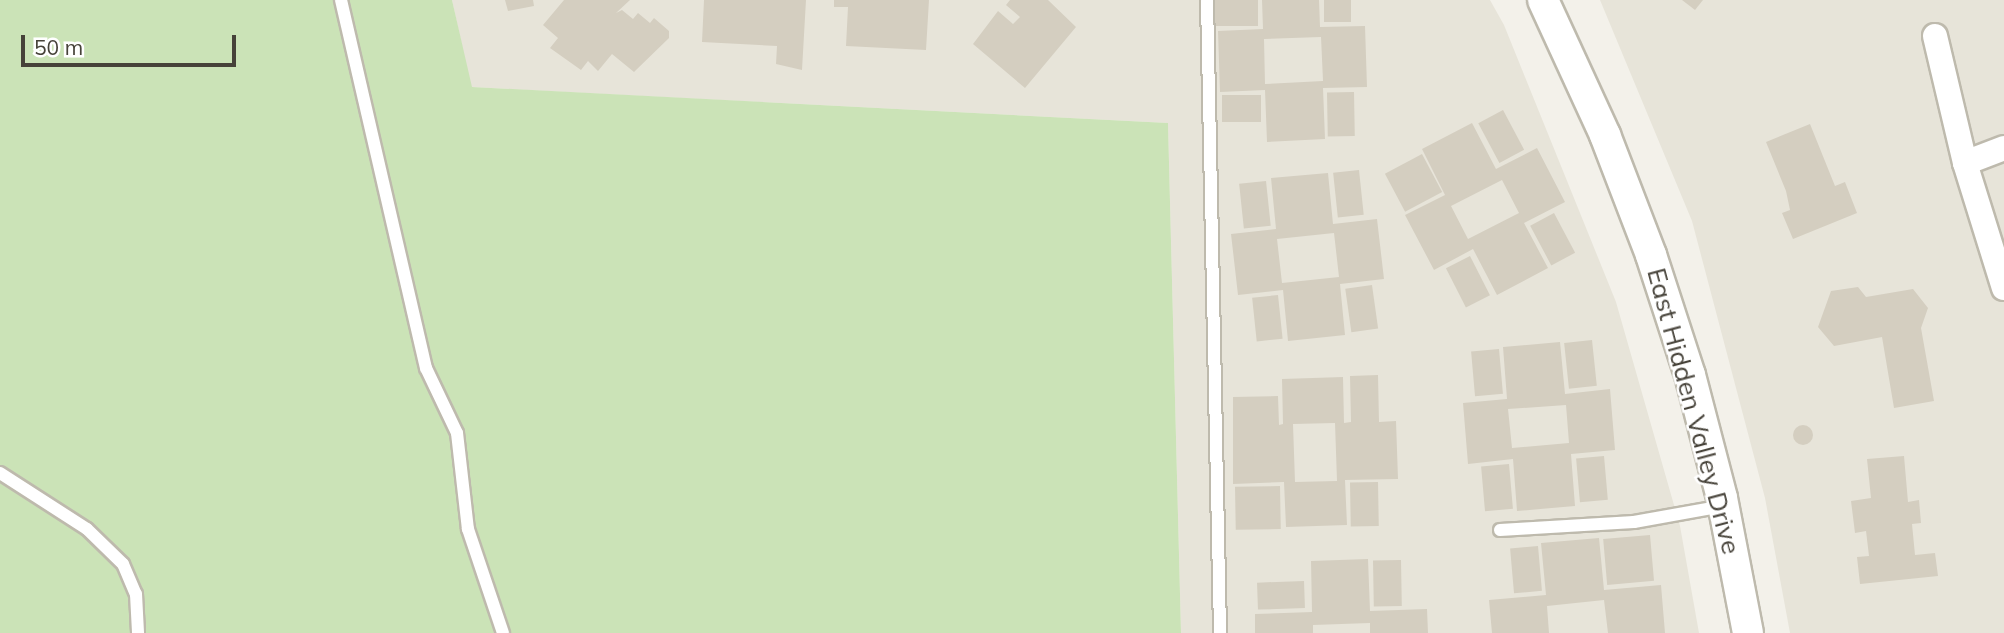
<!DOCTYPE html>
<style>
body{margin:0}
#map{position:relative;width:2004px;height:633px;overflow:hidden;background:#f3f1ea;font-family:Mulish,sans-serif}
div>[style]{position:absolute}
.residential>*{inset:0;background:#e7e4d9}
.green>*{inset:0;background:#cbe3b7}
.building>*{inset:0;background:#d4cec0;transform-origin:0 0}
.round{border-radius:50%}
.roads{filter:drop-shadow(2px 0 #bebaad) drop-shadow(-2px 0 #bebaad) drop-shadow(0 2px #bebaad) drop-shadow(0 -2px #bebaad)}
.service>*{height:12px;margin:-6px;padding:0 6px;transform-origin:6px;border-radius:6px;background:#fff}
.minor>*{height:24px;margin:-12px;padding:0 12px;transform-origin:12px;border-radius:12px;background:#fff}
.tertiary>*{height:30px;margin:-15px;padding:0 15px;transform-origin:15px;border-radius:15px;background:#fff}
span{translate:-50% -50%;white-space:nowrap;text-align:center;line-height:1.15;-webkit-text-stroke:5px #fff;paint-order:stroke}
.street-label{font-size:26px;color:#464239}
.scale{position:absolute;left:21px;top:35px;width:215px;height:32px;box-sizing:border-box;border:4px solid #464239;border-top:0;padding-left:9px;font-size:21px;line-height:24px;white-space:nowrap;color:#464239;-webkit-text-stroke:5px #fff;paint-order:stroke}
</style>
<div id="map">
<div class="residential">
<i style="clip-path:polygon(452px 0,1490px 0,1504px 25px,1616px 302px,1680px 526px,1699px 633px,1181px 633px,1168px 123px,471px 87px)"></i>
<i style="clip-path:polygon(1600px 0,2004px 0,2004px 633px,1790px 633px,1765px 498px,1692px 221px)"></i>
</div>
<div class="green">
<i style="clip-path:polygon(0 0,452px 0,472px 87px,1168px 123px,1181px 633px,0 633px)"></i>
</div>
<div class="building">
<i style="clip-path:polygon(505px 0,533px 0,534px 6px,508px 11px)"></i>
<i style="clip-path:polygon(564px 0,630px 0,616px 13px,622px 10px,633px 19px,638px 13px,650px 23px,654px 18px,669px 31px,669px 38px,634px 72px,612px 54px,598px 71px,588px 61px,581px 70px,550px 48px,558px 38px,543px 25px)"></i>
<i style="clip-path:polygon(704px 0,806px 0,802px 70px,776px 64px,777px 46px,702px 42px)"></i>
<i style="clip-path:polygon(834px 0,929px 0,926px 50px,846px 46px,848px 7px,834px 7px)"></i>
<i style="clip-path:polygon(1010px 0,1048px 0,1076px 27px,1025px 88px,973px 44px,998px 11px,1013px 24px,1020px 17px,1006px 5px)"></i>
<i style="left:1214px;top:0;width:44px;height:26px"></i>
<i style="clip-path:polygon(evenodd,1262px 0,1319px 0,1320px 27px,1365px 26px,1367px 87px,1323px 88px,1325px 139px,1267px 142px,1265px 90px,1220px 92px,1218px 31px,1263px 29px,1262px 0,1321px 37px,1323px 81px,1265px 84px,1264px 39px,1321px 37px)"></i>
<i style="left:1324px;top:0;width:27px;height:22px"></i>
<i style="clip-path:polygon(1682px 0,1703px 0,1695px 10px)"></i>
<i style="left:1354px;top:92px;width:44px;height:27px;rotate:89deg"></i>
<i style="left:1261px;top:95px;width:27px;height:39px;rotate:90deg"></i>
<i style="left:1503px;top:110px;width:45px;height:28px;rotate:62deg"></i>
<i style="clip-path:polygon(evenodd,1472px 123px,1496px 169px,1537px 148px,1565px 202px,1524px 223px,1548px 268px,1497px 295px,1473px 249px,1434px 270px,1405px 215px,1445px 195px,1422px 149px,1472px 123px,1502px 180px,1519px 213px,1468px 239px,1451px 206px,1502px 180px)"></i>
<i style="clip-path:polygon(1810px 124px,1835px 186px,1845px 182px,1857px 213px,1793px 239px,1782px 213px,1790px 210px,1786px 191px,1766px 142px)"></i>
<i style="left:1422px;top:154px;width:43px;height:42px;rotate:62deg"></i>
<i style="left:1359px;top:170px;width:45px;height:26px;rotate:84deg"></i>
<i style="clip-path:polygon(evenodd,1328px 173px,1333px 224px,1377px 219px,1384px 279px,1340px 284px,1345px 335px,1288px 341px,1283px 290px,1238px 295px,1231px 234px,1276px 229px,1271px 178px,1328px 173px,1334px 233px,1339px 277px,1282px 283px,1277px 239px,1334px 233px)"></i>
<i style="left:1266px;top:181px;width:45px;height:27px;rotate:84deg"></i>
<i style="left:1554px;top:213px;width:45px;height:27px;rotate:62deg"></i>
<i style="left:1470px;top:256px;width:44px;height:27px;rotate:63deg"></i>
<i style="left:1372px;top:285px;width:44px;height:27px;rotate:82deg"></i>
<i style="clip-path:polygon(1858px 287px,1866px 297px,1913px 289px,1928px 308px,1921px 328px,1934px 401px,1894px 408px,1882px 337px,1834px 346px,1818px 327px,1831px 291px)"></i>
<i style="left:1278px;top:295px;width:44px;height:26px;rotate:84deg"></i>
<i style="left:1592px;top:340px;width:46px;height:28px;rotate:84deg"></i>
<i style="clip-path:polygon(evenodd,1560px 342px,1565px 394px,1610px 389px,1615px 450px,1571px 454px,1575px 506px,1517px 511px,1513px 459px,1468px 464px,1463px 403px,1507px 399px,1503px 347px,1560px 342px,1566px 405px,1569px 443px,1512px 448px,1508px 409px,1566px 405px)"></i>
<i style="left:1499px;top:349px;width:45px;height:28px;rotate:85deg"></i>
<i style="clip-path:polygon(evenodd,1378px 375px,1379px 422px,1396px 421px,1398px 479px,1345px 480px,1347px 525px,1286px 527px,1284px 482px,1233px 484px,1233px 397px,1278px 396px,1279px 425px,1283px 424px,1282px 379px,1343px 377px,1344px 423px,1351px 422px,1350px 376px,1378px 375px,1335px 423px,1337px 481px,1295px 482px,1293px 424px,1335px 423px)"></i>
<i class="round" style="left:1793px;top:425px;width:20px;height:20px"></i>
<i style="left:1604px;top:456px;width:44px;height:28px;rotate:85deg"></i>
<i style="clip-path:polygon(1904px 456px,1908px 502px,1919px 500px,1921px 523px,1912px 524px,1915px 555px,1935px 553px,1938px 576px,1860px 584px,1857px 557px,1869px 556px,1866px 531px,1855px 533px,1851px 501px,1871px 498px,1867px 459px)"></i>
<i style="left:1509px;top:464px;width:45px;height:28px;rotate:85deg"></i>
<i style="left:1378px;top:482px;width:44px;height:28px;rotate:89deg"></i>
<i style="left:1280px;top:486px;width:43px;height:45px;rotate:89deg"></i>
<i style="left:1650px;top:535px;width:46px;height:47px;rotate:85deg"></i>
<i style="clip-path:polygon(1599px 538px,1604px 590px,1661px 585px,1665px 633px,1608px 633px,1604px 600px,1547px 606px,1549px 633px,1492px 633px,1489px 600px,1546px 595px,1541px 543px)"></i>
<i style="left:1538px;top:546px;width:45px;height:28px;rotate:85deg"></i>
<i style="clip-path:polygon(1368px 559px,1370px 611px,1427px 609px,1428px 633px,1370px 633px,1370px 623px,1313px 625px,1313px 633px,1255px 633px,1255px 614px,1312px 612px,1311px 561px)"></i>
<i style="left:1401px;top:560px;width:46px;height:28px;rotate:89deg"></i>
<i style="left:1304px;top:581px;width:27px;height:47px;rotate:88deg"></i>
</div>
<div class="roads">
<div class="service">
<i style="left:341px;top:0;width:378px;rotate:77deg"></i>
<i style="left:426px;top:368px;width:72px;rotate:64.5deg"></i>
<i style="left:457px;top:433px;width:97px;rotate:83.5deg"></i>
<i style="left:468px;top:529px;width:110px;rotate:71.4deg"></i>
<i style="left:1207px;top:0;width:633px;rotate:88.82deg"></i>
<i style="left:0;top:473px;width:103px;rotate:32.8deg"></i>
<i style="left:87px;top:529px;width:50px;rotate:44.2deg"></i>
<i style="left:123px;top:564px;width:33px;rotate:67deg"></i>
<i style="left:136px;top:594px;width:39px;rotate:87deg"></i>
<i style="left:1500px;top:530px;width:134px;rotate:-3.4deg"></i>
<i style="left:1634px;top:522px;width:90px;rotate:-10.2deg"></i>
</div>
<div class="minor">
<i style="left:1935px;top:36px;width:130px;rotate:76.7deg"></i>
<i style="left:1965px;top:163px;width:131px;rotate:72.7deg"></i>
<i style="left:1965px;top:163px;width:42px;rotate:-21deg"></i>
</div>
<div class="tertiary">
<i style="left:1543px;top:0;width:149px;rotate:65.3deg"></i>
<i style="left:1605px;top:135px;width:129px;rotate:69deg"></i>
<i style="left:1651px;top:255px;width:126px;rotate:72deg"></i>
<i style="left:1690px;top:375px;width:127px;rotate:75.4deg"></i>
<i style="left:1722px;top:498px;width:137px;rotate:79.1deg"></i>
</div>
</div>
<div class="street-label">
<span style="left:1694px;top:411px;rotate:75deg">East Hidden Valley Drive</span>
</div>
<div class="scale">50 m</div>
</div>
